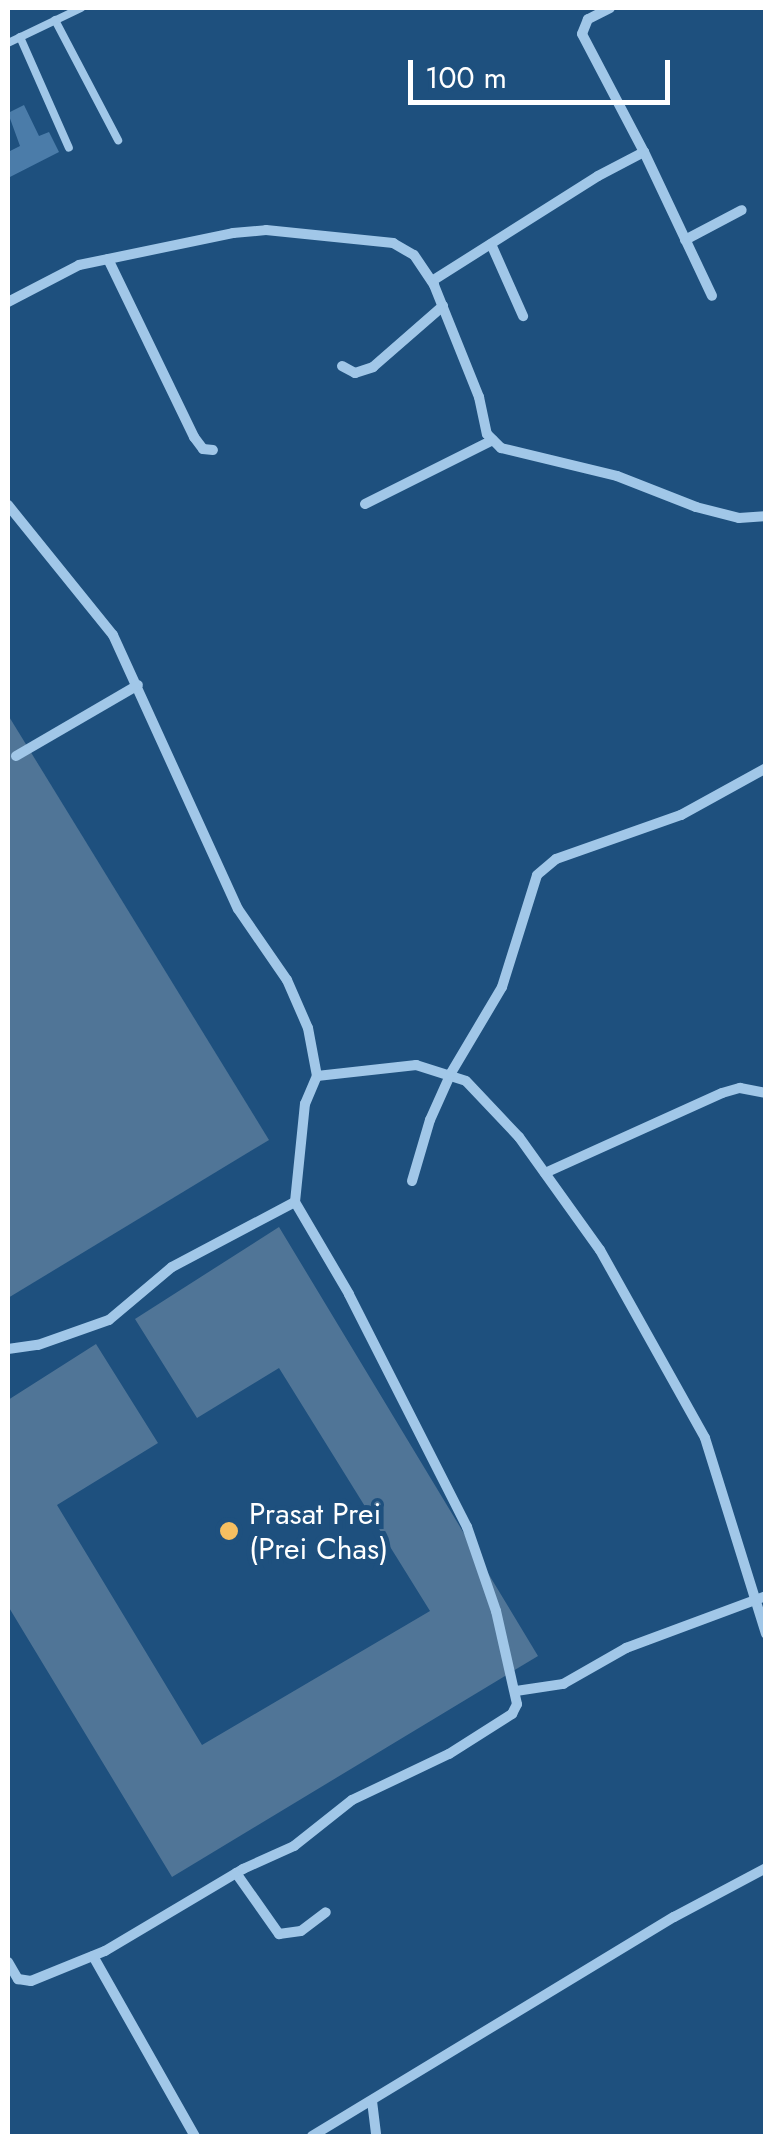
<!DOCTYPE html>
<style>
body{margin:0}
#map{position:relative;width:773px;height:2144px;overflow:hidden;background:#1e507e;font-family:Jost,sans-serif}
div>[style]{position:absolute}
.water>*{inset:0;background:#507597}
.building>*{inset:0;background:#4b7ca9}
.service>*{height:8px;margin:-4px;padding:0 4px;transform-origin:4px;border-radius:4px;background:#a1c7e8}
.minor>*{height:10px;margin:-5px;padding:0 5px;transform-origin:5px;border-radius:5px;background:#a1c7e8}
.dots>*{width:28px;height:28px;translate:-50% -50%;box-sizing:border-box;border:5px solid #1e507e;border-radius:50%}
span{translate:-50% -50%;white-space:nowrap;text-align:center;line-height:1.15;-webkit-text-stroke:10px #1e507e;paint-order:stroke}
.poi-label{font-size:30px;color:#fff}
.left{translate:0 -50%;text-align:left}
.frame{position:absolute;inset:0;border:10px solid #fff;pointer-events:none}
.scale{position:absolute;left:408px;top:60px;width:262px;height:45px;box-sizing:border-box;border:5px solid #fff;border-top:0;padding-left:12px;font-size:30px;line-height:35px;white-space:nowrap;color:#fff;-webkit-text-stroke:8px #1e507e;paint-order:stroke}
</style>
<div id="map">
<div class="water">
<i style="clip-path:polygon(8px 715px,269px 1140px,8px 1298px)"></i>
<i style="clip-path:polygon(279px 1227px,538px 1656px,172px 1877px,8px 1606px,8px 1400px,96px 1344px,158px 1443px,57px 1505px,202px 1745px,430px 1611px,279px 1368px,197px 1418px,135px 1319px)"></i>
</div>
<div class="building">
<i style="clip-path:polygon(24px 105px,39px 136px,49px 132px,59px 152px,8px 178px,8px 152px,20px 146px,8px 113px)"></i>
</div>
<div class="service">
<i style="left:55px;top:20px;width:136px;rotate:62.3deg"></i>
<i style="left:20px;top:37px;width:121px;rotate:66.2deg"></i>
<i style="left:8px;top:43px;width:81px;rotate:-25.6deg"></i>
</div>
<div class="minor">
<i style="left:610px;top:8px;width:25px;rotate:153deg"></i>
<i style="left:588px;top:19px;width:16px;rotate:112deg"></i>
<i style="left:582px;top:34px;width:133px;rotate:62.3deg"></i>
<i style="left:685px;top:240px;width:64px;rotate:-27.8deg"></i>
<i style="left:491px;top:244px;width:79px;rotate:66deg"></i>
<i style="left:108px;top:259px;width:198px;rotate:64.2deg"></i>
<i style="left:194px;top:437px;width:15px;rotate:53deg"></i>
<i style="left:203px;top:449px;width:10px;rotate:6deg"></i>
<i style="left:432px;top:281px;width:196px;rotate:-32.3deg"></i>
<i style="left:598px;top:176px;width:52px;rotate:-27.6deg"></i>
<i style="left:644px;top:152px;width:159px;rotate:64.7deg"></i>
<i style="left:8px;top:302px;width:80px;rotate:-27.5deg"></i>
<i style="left:79px;top:265px;width:157px;rotate:-11.7deg"></i>
<i style="left:233px;top:233px;width:33px;rotate:-5deg"></i>
<i style="left:266px;top:230px;width:128px;rotate:5.8deg"></i>
<i style="left:393px;top:243px;width:24px;rotate:30deg"></i>
<i style="left:414px;top:255px;width:36px;rotate:56deg"></i>
<i style="left:434px;top:285px;width:121px;rotate:68.1deg"></i>
<i style="left:479px;top:397px;width:38px;rotate:78deg"></i>
<i style="left:487px;top:434px;width:20px;rotate:45deg"></i>
<i style="left:501px;top:448px;width:119px;rotate:13.6deg"></i>
<i style="left:617px;top:476px;width:85px;rotate:21.4deg"></i>
<i style="left:696px;top:507px;width:44px;rotate:14.3deg"></i>
<i style="left:739px;top:518px;width:27px;rotate:-4deg"></i>
<i style="left:342px;top:366px;width:15px;rotate:28deg"></i>
<i style="left:355px;top:373px;width:19px;rotate:-18deg"></i>
<i style="left:373px;top:367px;width:93px;rotate:-41.1deg"></i>
<i style="left:365px;top:504px;width:143px;rotate:-26.6deg"></i>
<i style="left:8px;top:505px;width:167px;rotate:51.1deg"></i>
<i style="left:113px;top:635px;width:301px;rotate:65.5deg"></i>
<i style="left:238px;top:909px;width:86px;rotate:55.4deg"></i>
<i style="left:287px;top:980px;width:52px;rotate:66.4deg"></i>
<i style="left:308px;top:1028px;width:49px;rotate:79.4deg"></i>
<i style="left:317px;top:1076px;width:100px;rotate:-6.3deg"></i>
<i style="left:416px;top:1065px;width:52px;rotate:17.7deg"></i>
<i style="left:466px;top:1081px;width:77px;rotate:46.6deg"></i>
<i style="left:519px;top:1137px;width:139px;rotate:54.4deg"></i>
<i style="left:600px;top:1250px;width:215px;rotate:60.8deg"></i>
<i style="left:705px;top:1438px;width:205px;rotate:72.7deg"></i>
<i style="left:16px;top:756px;width:141px;rotate:-30.2deg"></i>
<i style="left:545px;top:1173px;width:194px;rotate:-24.3deg"></i>
<i style="left:722px;top:1093px;width:19px;rotate:-16deg"></i>
<i style="left:740px;top:1088px;width:26px;rotate:11deg"></i>
<i style="left:412px;top:1181px;width:64px;rotate:-73.6deg"></i>
<i style="left:430px;top:1120px;width:51px;rotate:-65.9deg"></i>
<i style="left:451px;top:1073px;width:100px;rotate:-59.3deg"></i>
<i style="left:502px;top:987px;width:117px;rotate:-72.6deg"></i>
<i style="left:537px;top:875px;width:25px;rotate:-40deg"></i>
<i style="left:556px;top:859px;width:133px;rotate:-19.4deg"></i>
<i style="left:681px;top:815px;width:97px;rotate:-28.9deg"></i>
<i style="left:8px;top:1349px;width:30px;rotate:-8deg"></i>
<i style="left:38px;top:1345px;width:75px;rotate:-19.4deg"></i>
<i style="left:109px;top:1320px;width:82px;rotate:-40.1deg"></i>
<i style="left:172px;top:1267px;width:139px;rotate:-27.9deg"></i>
<i style="left:516px;top:1691px;width:48px;rotate:-8.5deg"></i>
<i style="left:563px;top:1684px;width:73px;rotate:-29.7deg"></i>
<i style="left:626px;top:1648px;width:149px;rotate:-20.4deg"></i>
<i style="left:236px;top:1873px;width:75px;rotate:54.8deg"></i>
<i style="left:279px;top:1934px;width:22px;rotate:-8deg"></i>
<i style="left:301px;top:1931px;width:31px;rotate:-37deg"></i>
<i style="left:93px;top:1956px;width:207px;rotate:60.5deg"></i>
<i style="left:8px;top:1962px;width:20px;rotate:60deg"></i>
<i style="left:18px;top:1979px;width:13px;rotate:9deg"></i>
<i style="left:31px;top:1981px;width:80px;rotate:-22.1deg"></i>
<i style="left:105px;top:1951px;width:161px;rotate:-30.7deg"></i>
<i style="left:243px;top:1869px;width:56px;rotate:-24.3deg"></i>
<i style="left:294px;top:1846px;width:74px;rotate:-38.4deg"></i>
<i style="left:352px;top:1800px;width:107px;rotate:-25.4deg"></i>
<i style="left:449px;top:1754px;width:75px;rotate:-32.4deg"></i>
<i style="left:512px;top:1714px;width:11px;rotate:-63deg"></i>
<i style="left:517px;top:1704px;width:95px;rotate:-102.7deg"></i>
<i style="left:496px;top:1611px;width:89px;rotate:-109deg"></i>
<i style="left:467px;top:1527px;width:261px;rotate:-116.9deg"></i>
<i style="left:349px;top:1294px;width:107px;rotate:-120.4deg"></i>
<i style="left:295px;top:1202px;width:99px;rotate:-84.2deg"></i>
<i style="left:305px;top:1104px;width:30px;rotate:-67deg"></i>
<i style="left:372px;top:2101px;width:35px;rotate:83deg"></i>
<i style="left:312px;top:2136px;width:423px;rotate:-31.2deg"></i>
<i style="left:674px;top:1917px;width:104px;rotate:-28deg"></i>
</div>
<div class="dots">
<i style="left:229px;top:1531px;background:#f6bf61"></i>
</div>
<div class="poi-label">
<span class="left" style="left:249px;top:1531px">Prasat Prei<br>(Prei Chas)</span>
</div>
<div class="frame"></div>
<div class="scale">100 m</div>
</div>
